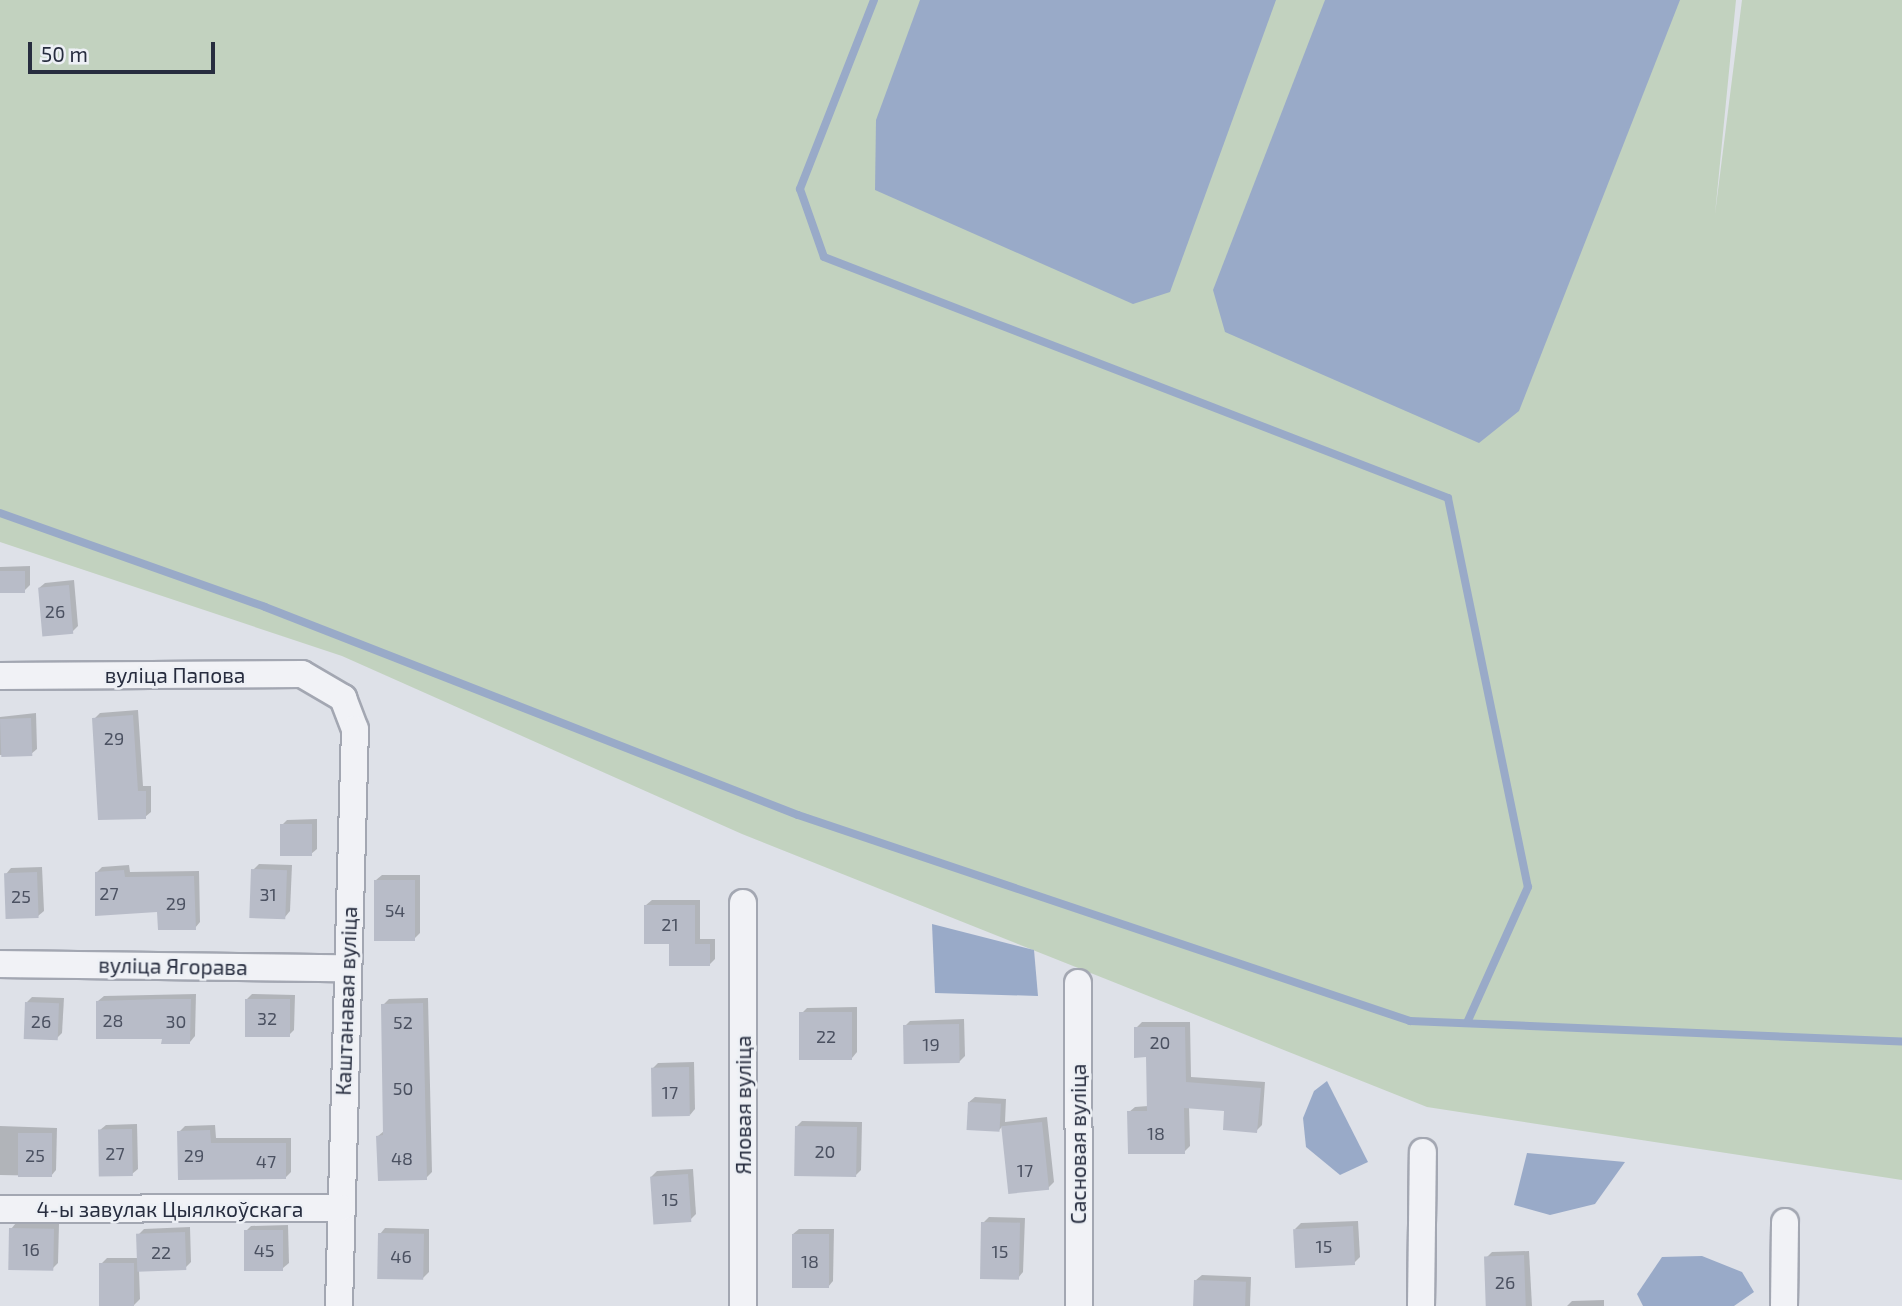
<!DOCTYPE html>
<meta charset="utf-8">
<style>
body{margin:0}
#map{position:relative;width:1902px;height:1306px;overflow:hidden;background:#dee1e8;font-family:"Exo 2",sans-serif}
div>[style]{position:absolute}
.green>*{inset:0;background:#c2d2bf}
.water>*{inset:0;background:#99aac8}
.shadow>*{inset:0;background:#0003}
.stream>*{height:8px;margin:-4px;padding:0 4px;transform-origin:4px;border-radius:4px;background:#99aac8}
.building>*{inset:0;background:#b8bcc8;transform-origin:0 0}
.roads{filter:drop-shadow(2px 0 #a3a7b2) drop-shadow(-2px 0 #a3a7b2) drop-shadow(0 2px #a3a7b2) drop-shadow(0 -2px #a3a7b2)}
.street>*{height:26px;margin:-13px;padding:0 13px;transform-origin:13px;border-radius:13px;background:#f1f2f6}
span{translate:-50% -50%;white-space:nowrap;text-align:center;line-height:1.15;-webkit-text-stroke:5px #edf0f5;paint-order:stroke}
.number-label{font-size:18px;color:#4b5161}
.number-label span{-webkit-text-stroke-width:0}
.street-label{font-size:21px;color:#272d3f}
.scale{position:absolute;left:28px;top:42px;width:187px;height:32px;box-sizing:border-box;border:4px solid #272d3f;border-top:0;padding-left:9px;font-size:21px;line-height:24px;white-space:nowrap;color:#272d3f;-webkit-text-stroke:5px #edf0f5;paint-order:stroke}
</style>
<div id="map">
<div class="green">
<i style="clip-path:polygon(0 0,1736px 0,1715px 214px,1742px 0,1902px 0,1902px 1180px,1427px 1107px,742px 834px,342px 656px,0 542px)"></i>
</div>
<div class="water">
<i style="clip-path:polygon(920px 0,1276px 0,1170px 292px,1133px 304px,875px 190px,876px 120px)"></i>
<i style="clip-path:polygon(1325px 0,1680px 0,1519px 411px,1479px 443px,1225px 332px,1213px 290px)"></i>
<i style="clip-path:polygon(932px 924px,1034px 950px,1038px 996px,935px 993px)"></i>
<i style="clip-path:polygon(1327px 1081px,1368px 1162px,1340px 1175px,1306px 1147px,1303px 1118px,1314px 1091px)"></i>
<i style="clip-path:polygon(1527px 1153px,1625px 1162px,1595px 1204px,1550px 1215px,1514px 1205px)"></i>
<i style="clip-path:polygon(1702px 1256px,1742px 1272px,1754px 1292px,1734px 1306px,1643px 1306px,1637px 1294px,1662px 1257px)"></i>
</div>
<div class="shadow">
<i style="clip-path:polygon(30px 566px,30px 585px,24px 591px,0 591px,0 567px)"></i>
<i style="clip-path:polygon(74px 580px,78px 626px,72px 632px,39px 588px,45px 583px)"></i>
<i style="clip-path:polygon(138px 710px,143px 786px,151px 786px,151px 812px,145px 817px,94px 719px,100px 713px)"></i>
<i style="clip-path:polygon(36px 713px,37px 749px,31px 754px,0 755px,0 717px)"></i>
<i style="clip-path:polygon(317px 819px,317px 849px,311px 854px,281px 826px,287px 820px)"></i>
<i style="clip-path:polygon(259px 864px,292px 865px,290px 911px,285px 917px,253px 870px)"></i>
<i style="clip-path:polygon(129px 865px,130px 872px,199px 871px,200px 922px,195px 928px,97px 872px,102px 867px)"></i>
<i style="clip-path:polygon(42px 867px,44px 911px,38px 916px,6px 874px,11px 868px)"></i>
<i style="clip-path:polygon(382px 875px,420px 875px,420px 933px,414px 939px,376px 880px)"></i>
<i style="clip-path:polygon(652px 900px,700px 900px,700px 939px,715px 939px,715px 959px,709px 965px,671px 942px,646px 905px)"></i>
<i style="clip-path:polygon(196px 994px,195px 1036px,190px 1042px,163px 1037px,98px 1001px,104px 996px)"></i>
<i style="clip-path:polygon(252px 994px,295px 995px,294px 1030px,288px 1036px,247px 999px)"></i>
<i style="clip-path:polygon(32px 997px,64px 998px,62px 1033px,57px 1038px,27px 1002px)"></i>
<i style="clip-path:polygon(428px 998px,432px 1172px,426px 1178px,378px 1136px,384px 1131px,383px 1005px,389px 999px)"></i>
<i style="clip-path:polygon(857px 1007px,857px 1052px,852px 1058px,801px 1014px,807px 1008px)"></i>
<i style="clip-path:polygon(964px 1019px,965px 1056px,959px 1062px,905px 1026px,910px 1021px)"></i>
<i style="clip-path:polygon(1142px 1022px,1190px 1022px,1191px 1077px,1265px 1082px,1262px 1125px,1256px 1131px,1226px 1110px,1189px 1107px,1190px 1146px,1184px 1152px,1129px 1112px,1135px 1107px,1148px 1106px,1147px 1055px,1136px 1028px)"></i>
<i style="clip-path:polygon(694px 1062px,695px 1109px,690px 1115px,652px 1069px,658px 1063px)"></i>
<i style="clip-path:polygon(975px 1097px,1006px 1099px,1005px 1122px,1047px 1117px,1054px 1182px,1048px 1188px,1002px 1127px,999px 1130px,969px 1102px)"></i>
<i style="clip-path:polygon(802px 1121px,862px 1122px,861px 1170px,855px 1176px,797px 1126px)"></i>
<i style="clip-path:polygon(137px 1124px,138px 1169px,132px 1174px,100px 1130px,106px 1125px)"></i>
<i style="clip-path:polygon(215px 1125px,216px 1138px,291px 1138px,291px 1172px,286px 1177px,179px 1132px,185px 1126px)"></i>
<i style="clip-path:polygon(0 1126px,57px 1128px,56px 1170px,51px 1176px,0 1175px)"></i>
<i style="clip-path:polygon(693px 1169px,696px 1214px,690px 1220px,651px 1177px,657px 1171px)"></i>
<i style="clip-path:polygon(989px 1217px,1025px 1218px,1023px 1272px,1018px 1278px,983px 1223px)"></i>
<i style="clip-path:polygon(1358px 1221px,1360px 1257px,1354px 1263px,1295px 1229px,1301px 1223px)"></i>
<i style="clip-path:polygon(16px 1223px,59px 1224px,58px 1263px,53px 1268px,11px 1229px)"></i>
<i style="clip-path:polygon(288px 1225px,289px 1263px,283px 1268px,246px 1231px,251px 1226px)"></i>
<i style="clip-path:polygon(190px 1227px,191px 1262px,185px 1268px,139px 1270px,140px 1299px,134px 1305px,101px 1264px,107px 1258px,139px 1258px,138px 1235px,144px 1229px)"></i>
<i style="clip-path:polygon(385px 1228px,429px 1229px,429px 1272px,423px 1278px,380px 1234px)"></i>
<i style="clip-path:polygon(799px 1229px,834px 1229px,833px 1281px,828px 1287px,793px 1234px)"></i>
<i style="clip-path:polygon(1529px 1251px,1532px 1306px,1488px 1306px,1486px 1258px,1492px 1252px)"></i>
<i style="clip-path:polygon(1202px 1275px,1251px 1277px,1250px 1306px,1208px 1306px,1196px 1280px)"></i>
<i style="clip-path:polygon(1604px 1300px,1604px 1306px,1567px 1306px,1572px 1301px)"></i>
</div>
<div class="stream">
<i style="left:874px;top:0;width:203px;rotate:111.4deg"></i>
<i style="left:800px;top:189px;width:72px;rotate:70.6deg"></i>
<i style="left:824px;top:257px;width:669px;rotate:21.12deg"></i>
<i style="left:1448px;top:498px;width:397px;rotate:78.4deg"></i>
<i style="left:1528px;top:887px;width:149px;rotate:114.2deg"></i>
<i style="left:0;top:513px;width:281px;rotate:19.5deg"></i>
<i style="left:265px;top:607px;width:572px;rotate:21.32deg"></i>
<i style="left:798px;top:815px;width:646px;rotate:18.6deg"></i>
<i style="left:1410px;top:1021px;width:492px;rotate:2.4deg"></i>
</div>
<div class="building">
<i style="left:0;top:571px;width:25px;height:22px"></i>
<i style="left:69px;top:585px;width:49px;height:31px;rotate:85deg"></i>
<i style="clip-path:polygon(133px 715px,138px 791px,146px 791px,146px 819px,98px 820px,92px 718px)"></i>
<i style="left:31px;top:718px;width:38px;height:31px;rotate:88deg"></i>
<i style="left:312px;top:824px;width:32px;height:32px;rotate:90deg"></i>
<i style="left:251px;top:869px;width:36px;height:49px;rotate:2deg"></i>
<i style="clip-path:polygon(124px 870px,125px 877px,194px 876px,196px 930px,158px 930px,157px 912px,95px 916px,95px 872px)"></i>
<i style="left:37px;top:872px;width:46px;height:33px;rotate:88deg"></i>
<i style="left:374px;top:880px;width:41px;height:61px"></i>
<i style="clip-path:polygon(644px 905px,695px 905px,695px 944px,710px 944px,710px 966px,669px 966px,669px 944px,644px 944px)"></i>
<i style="clip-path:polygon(162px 999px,191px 999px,190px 1044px,161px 1044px,162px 1039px,96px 1039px,96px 1001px)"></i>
<i style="left:245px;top:999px;width:45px;height:38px"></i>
<i style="left:25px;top:1002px;width:34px;height:37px;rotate:2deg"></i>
<i style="clip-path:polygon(423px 1003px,427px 1180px,378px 1181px,376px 1136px,383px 1135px,381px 1004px)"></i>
<i style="left:852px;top:1012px;width:48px;height:53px;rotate:90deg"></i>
<i style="left:959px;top:1024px;width:39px;height:56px;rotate:89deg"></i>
<i style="clip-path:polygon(1134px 1027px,1185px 1027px,1186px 1082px,1261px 1088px,1257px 1133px,1223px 1130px,1224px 1111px,1184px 1108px,1185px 1154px,1128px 1154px,1127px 1111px,1147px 1111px,1146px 1057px,1134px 1058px)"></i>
<i style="left:689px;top:1067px;width:49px;height:38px;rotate:89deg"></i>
<i style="left:968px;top:1102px;width:33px;height:28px;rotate:3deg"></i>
<i style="left:1042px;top:1122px;width:68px;height:41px;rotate:84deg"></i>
<i style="left:795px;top:1126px;width:62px;height:50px;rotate:1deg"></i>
<i style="left:132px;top:1129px;width:47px;height:34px;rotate:89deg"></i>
<i style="clip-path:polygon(210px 1130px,211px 1143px,286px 1143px,286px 1179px,178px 1180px,177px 1131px)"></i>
<i style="left:18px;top:1133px;width:34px;height:44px"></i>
<i style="left:688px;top:1174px;width:48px;height:38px;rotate:86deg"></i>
<i style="left:981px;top:1222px;width:39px;height:57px;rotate:1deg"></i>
<i style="left:1353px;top:1226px;width:39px;height:60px;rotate:87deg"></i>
<i style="left:9px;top:1228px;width:45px;height:42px;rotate:1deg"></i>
<i style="left:244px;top:1230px;width:39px;height:41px"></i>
<i style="left:185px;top:1232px;width:38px;height:49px;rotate:88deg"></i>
<i style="left:378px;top:1233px;width:46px;height:46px;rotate:1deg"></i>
<i style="left:792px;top:1234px;width:37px;height:54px"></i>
<i style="left:1524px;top:1255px;width:51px;height:40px;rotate:88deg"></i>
<i style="left:99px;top:1263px;width:35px;height:43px"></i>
<i style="left:1194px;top:1280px;width:52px;height:26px;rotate:2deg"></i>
</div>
<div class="roads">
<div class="street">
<i style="left:0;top:676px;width:302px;rotate:-0.4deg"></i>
<i style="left:302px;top:674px;width:48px;rotate:30.3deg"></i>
<i style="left:343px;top:698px;width:33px;rotate:69deg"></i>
<i style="left:355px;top:729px;width:577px;rotate:91.59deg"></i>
<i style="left:743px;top:903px;width:403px;rotate:90deg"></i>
<i style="left:0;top:964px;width:346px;rotate:0.7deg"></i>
<i style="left:1078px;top:983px;width:323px;rotate:89.8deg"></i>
<i style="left:0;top:1209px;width:340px;rotate:-0.2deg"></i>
<i style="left:1421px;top:1306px;width:154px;rotate:-89.3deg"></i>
<i style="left:1784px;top:1306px;width:84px;rotate:-89.3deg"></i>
</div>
</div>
<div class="number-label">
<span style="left:55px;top:611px">26</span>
<span style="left:114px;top:738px">29</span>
<span style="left:109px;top:893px">27</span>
<span style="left:268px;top:894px">31</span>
<span style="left:21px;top:896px">25</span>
<span style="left:176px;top:903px">29</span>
<span style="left:395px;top:910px">54</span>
<span style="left:670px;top:924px">21</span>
<span style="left:267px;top:1018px">32</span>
<span style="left:113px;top:1020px">28</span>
<span style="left:41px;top:1021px">26</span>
<span style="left:176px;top:1021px">30</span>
<span style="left:403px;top:1022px">52</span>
<span style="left:826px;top:1036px">22</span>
<span style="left:1160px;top:1042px">20</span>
<span style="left:931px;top:1044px">19</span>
<span style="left:403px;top:1088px">50</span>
<span style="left:670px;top:1092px">17</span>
<span style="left:1156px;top:1133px">18</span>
<span style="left:825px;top:1151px">20</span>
<span style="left:115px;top:1153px">27</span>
<span style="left:35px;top:1155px">25</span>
<span style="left:194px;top:1155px">29</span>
<span style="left:402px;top:1158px">48</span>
<span style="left:266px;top:1161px">47</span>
<span style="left:1025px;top:1170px">17</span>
<span style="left:670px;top:1199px">15</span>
<span style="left:1324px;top:1246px">15</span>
<span style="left:31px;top:1249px">16</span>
<span style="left:264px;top:1250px">45</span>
<span style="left:1000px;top:1251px">15</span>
<span style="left:161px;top:1252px">22</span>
<span style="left:401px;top:1256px">46</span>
<span style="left:810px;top:1261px">18</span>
<span style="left:1505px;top:1282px">26</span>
</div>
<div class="street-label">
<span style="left:175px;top:675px">вуліца Папова</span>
<span style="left:173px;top:966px;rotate:1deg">вуліца Ягорава</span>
<span style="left:346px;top:1001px;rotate:-88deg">Каштанавая вуліца</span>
<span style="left:743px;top:1105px;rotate:-90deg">Яловая вуліца</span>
<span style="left:1078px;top:1144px;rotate:-90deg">Сасновая вуліца</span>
<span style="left:170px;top:1209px">4-ы завулак Цыялкоўскага</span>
</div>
<div class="scale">50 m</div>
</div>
